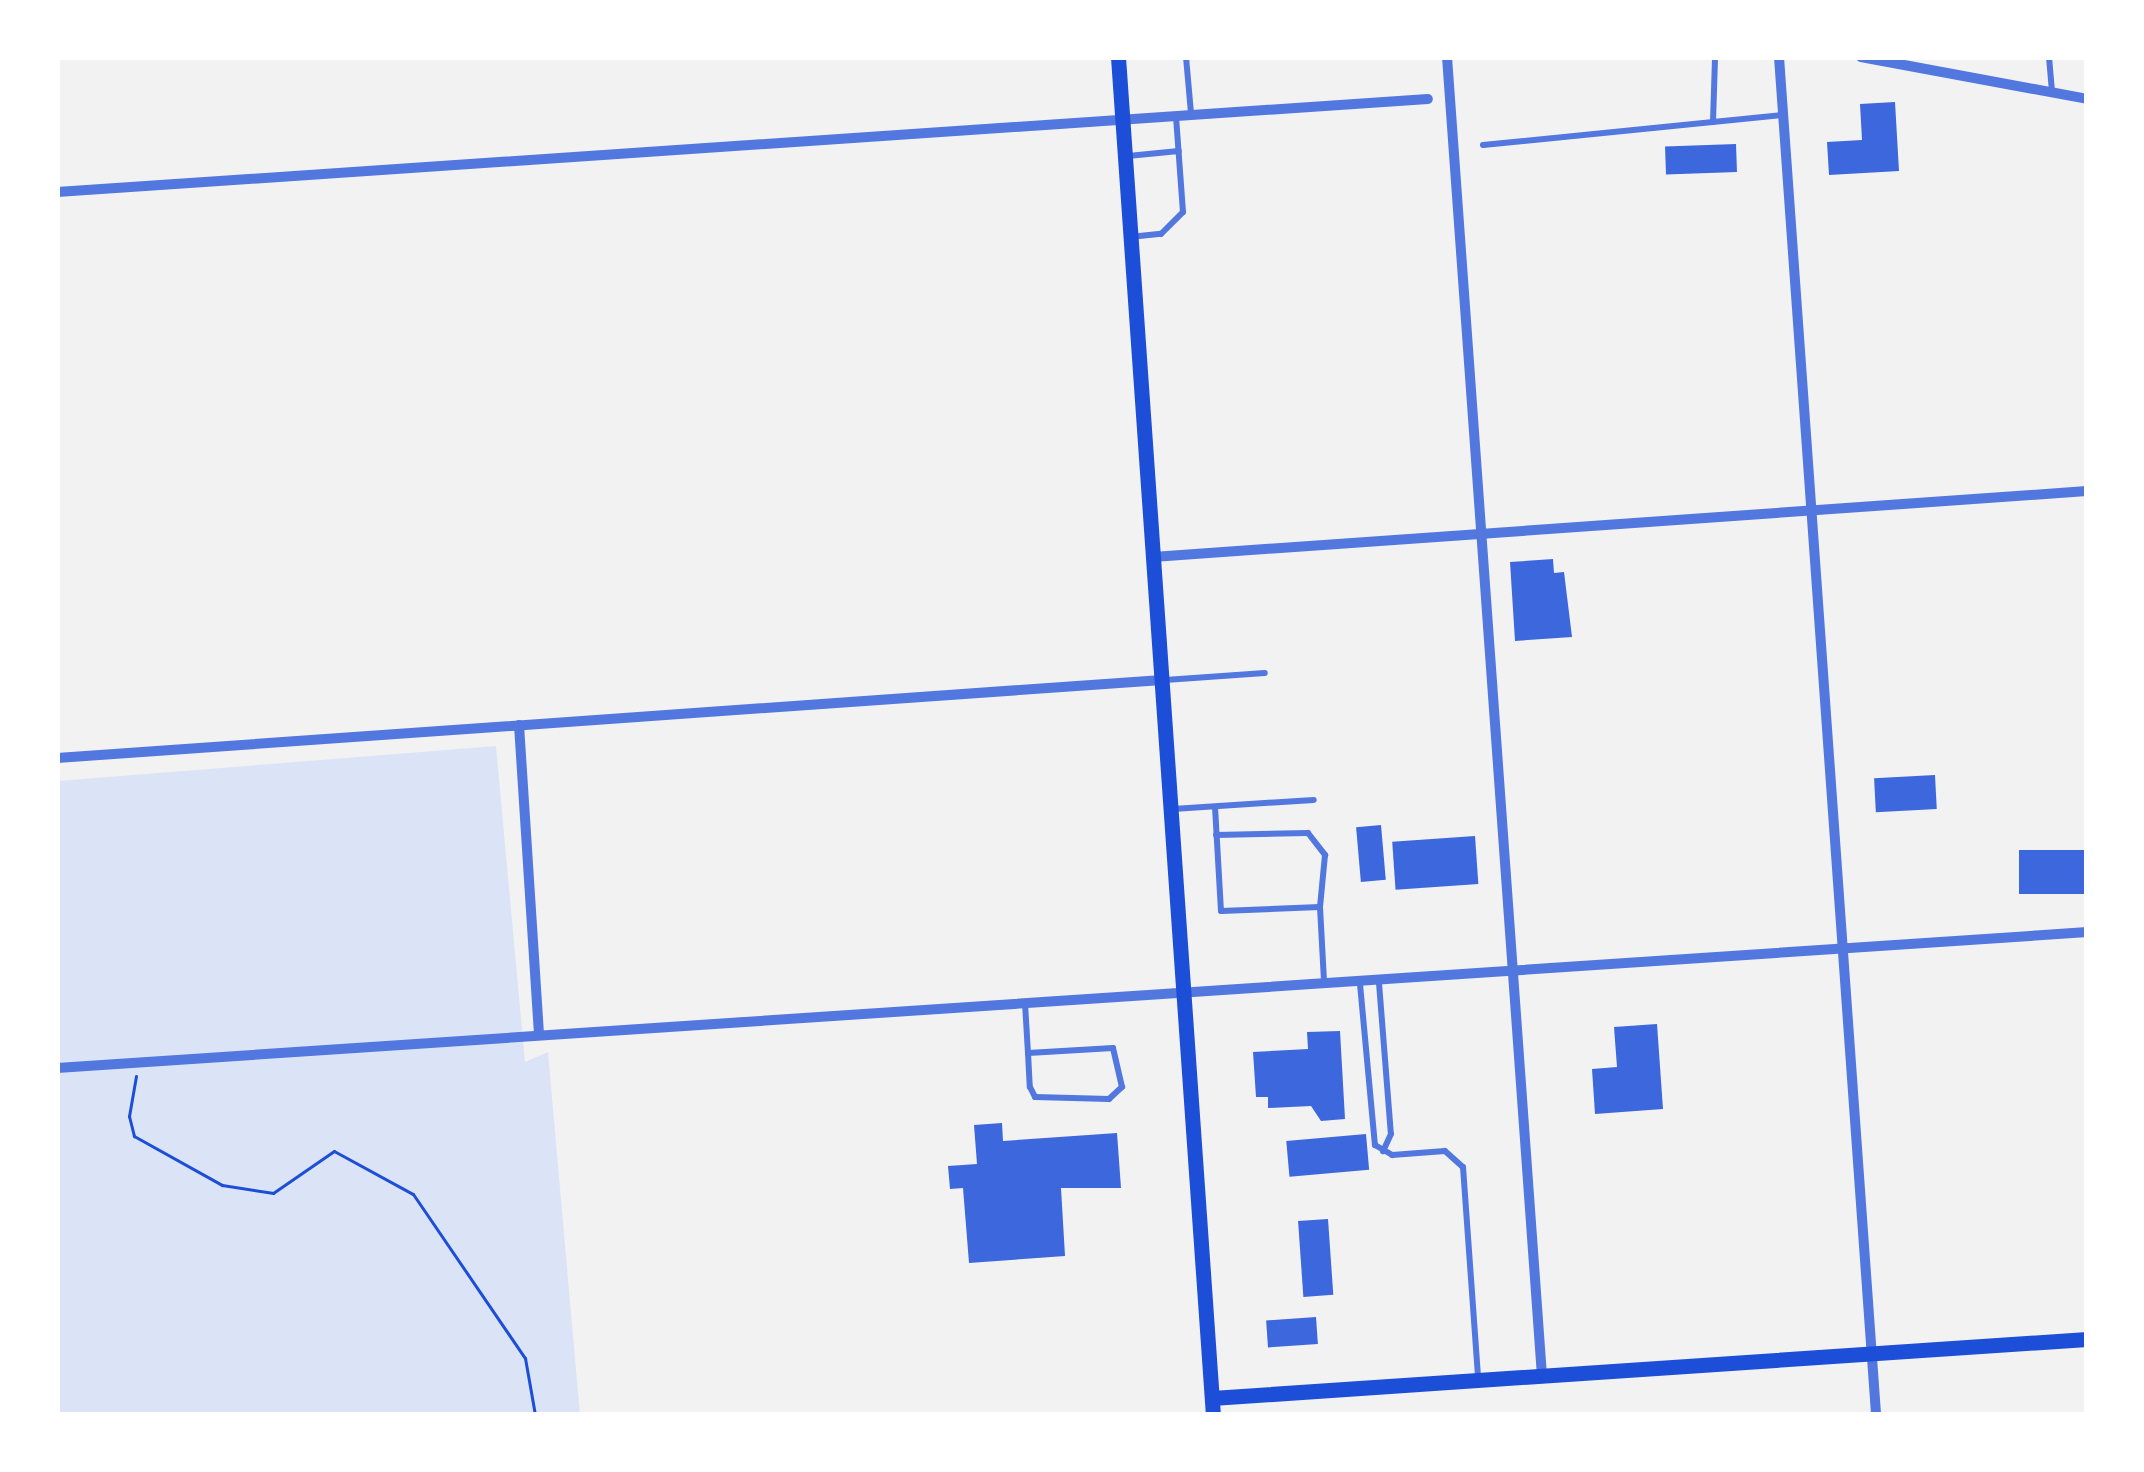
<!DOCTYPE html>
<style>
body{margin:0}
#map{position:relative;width:2144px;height:1472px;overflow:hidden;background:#f2f2f2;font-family:Lato,sans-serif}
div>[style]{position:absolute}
.green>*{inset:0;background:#dbe4f7}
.building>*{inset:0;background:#3d67dc;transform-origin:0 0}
.path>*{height:3px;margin:-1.5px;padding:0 1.5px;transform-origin:1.5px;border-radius:1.5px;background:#1d4ed8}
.service>*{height:6px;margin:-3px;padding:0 3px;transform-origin:3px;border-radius:3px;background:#5277de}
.minor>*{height:10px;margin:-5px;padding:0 5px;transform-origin:5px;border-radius:5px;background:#5277de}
.secondary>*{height:15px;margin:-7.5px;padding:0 7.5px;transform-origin:7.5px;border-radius:7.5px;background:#1d4ed8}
span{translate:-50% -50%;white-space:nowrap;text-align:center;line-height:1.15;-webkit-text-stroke:9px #fff;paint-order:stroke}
.frame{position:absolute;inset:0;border:60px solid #fff;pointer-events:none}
</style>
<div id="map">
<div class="green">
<i style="clip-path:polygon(496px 746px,525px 1062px,548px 1052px,580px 1415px,57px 1415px,57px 781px)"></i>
</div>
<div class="building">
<i style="clip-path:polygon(1895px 102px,1899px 171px,1829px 175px,1827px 142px,1862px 140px,1860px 104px)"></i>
<i style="left:1736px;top:144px;width:28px;height:71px;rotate:88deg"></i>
<i style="clip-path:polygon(1553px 559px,1554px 573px,1564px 572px,1572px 637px,1515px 641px,1510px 562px)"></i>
<i style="left:1935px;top:775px;width:34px;height:61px;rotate:87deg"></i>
<i style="left:1381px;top:825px;width:55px;height:25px;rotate:85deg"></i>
<i style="left:1475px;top:836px;width:48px;height:83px;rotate:86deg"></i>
<i style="left:2087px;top:850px;width:44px;height:68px;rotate:90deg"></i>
<i style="clip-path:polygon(1657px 1024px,1663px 1109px,1595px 1114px,1592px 1069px,1617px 1067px,1614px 1027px)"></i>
<i style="clip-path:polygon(1340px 1031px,1345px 1119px,1321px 1121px,1311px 1106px,1268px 1108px,1268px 1097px,1256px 1097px,1253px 1052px,1308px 1049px,1307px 1032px)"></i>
<i style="clip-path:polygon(1002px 1123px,1003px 1141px,1117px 1133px,1121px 1188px,1061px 1188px,1065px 1256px,969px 1263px,963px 1188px,950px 1189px,948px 1166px,977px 1164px,974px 1125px)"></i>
<i style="left:1366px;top:1134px;width:36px;height:80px;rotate:85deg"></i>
<i style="left:1328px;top:1219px;width:76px;height:30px;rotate:86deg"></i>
<i style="left:1316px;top:1317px;width:27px;height:50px;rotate:86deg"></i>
</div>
<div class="path">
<i style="left:136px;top:1076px;width:41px;rotate:99.9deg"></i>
<i style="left:129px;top:1116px;width:21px;rotate:76deg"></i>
<i style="left:134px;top:1136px;width:101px;rotate:29.1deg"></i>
<i style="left:222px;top:1185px;width:52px;rotate:8.9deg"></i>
<i style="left:273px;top:1193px;width:74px;rotate:-34.5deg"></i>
<i style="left:334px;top:1151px;width:90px;rotate:28.6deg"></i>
<i style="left:413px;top:1194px;width:199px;rotate:55.7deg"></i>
<i style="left:525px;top:1358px;width:58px;rotate:80deg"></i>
</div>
<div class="service">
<i style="left:1186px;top:57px;width:56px;rotate:84.9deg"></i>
<i style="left:2049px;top:57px;width:35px;rotate:85deg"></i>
<i style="left:1713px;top:122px;width:65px;rotate:-88.2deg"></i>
<i style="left:1483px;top:145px;width:300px;rotate:-5.7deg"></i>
<i style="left:1128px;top:156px;width:51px;rotate:-5.6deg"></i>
<i style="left:1130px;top:237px;width:31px;rotate:-6deg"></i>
<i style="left:1161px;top:234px;width:31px;rotate:-45deg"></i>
<i style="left:1183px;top:212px;width:95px;rotate:-94.2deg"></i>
<i style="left:1165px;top:680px;width:100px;rotate:-4deg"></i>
<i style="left:1215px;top:807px;width:104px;rotate:86.7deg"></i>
<i style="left:1221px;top:911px;width:99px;rotate:-2.3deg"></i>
<i style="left:1320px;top:907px;width:74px;rotate:86.9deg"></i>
<i style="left:1173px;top:809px;width:141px;rotate:-3.7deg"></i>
<i style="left:1216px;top:835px;width:92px;rotate:-1.2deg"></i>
<i style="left:1308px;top:833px;width:28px;rotate:52deg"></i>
<i style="left:1325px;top:855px;width:52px;rotate:95.5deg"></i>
<i style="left:1379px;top:983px;width:151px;rotate:85.5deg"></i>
<i style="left:1391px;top:1134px;width:19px;rotate:115deg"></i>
<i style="left:1360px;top:984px;width:162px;rotate:84.7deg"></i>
<i style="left:1375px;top:1145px;width:20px;rotate:30deg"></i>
<i style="left:1392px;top:1155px;width:53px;rotate:-4.3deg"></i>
<i style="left:1445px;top:1151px;width:24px;rotate:42deg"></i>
<i style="left:1463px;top:1167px;width:211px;rotate:85.9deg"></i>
<i style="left:1025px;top:1003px;width:50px;rotate:86.6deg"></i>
<i style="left:1028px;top:1053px;width:34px;rotate:87deg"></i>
<i style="left:1030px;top:1087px;width:11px;rotate:63deg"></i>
<i style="left:1035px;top:1097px;width:74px;rotate:1.5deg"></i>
<i style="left:1109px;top:1099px;width:18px;rotate:-43deg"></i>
<i style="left:1122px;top:1087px;width:40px;rotate:-103deg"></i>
<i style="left:1113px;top:1048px;width:85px;rotate:176.6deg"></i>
</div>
<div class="minor">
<i style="left:1447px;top:57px;width:1322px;rotate:85.88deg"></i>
<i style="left:1779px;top:57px;width:1361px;rotate:85.91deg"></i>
<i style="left:1861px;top:57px;width:230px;rotate:10.5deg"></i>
<i style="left:57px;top:192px;width:1374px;rotate:-3.88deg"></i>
<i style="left:1153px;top:557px;width:936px;rotate:-4.04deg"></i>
<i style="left:519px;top:725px;width:309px;rotate:86.3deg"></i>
<i style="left:57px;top:758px;width:1108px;rotate:-4.04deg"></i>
<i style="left:57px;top:1068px;width:2035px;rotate:-3.83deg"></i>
</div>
<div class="secondary">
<i style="left:1118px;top:57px;width:1361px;rotate:86deg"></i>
<i style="left:1212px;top:1398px;width:877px;rotate:-3.86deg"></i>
</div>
<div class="frame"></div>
</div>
